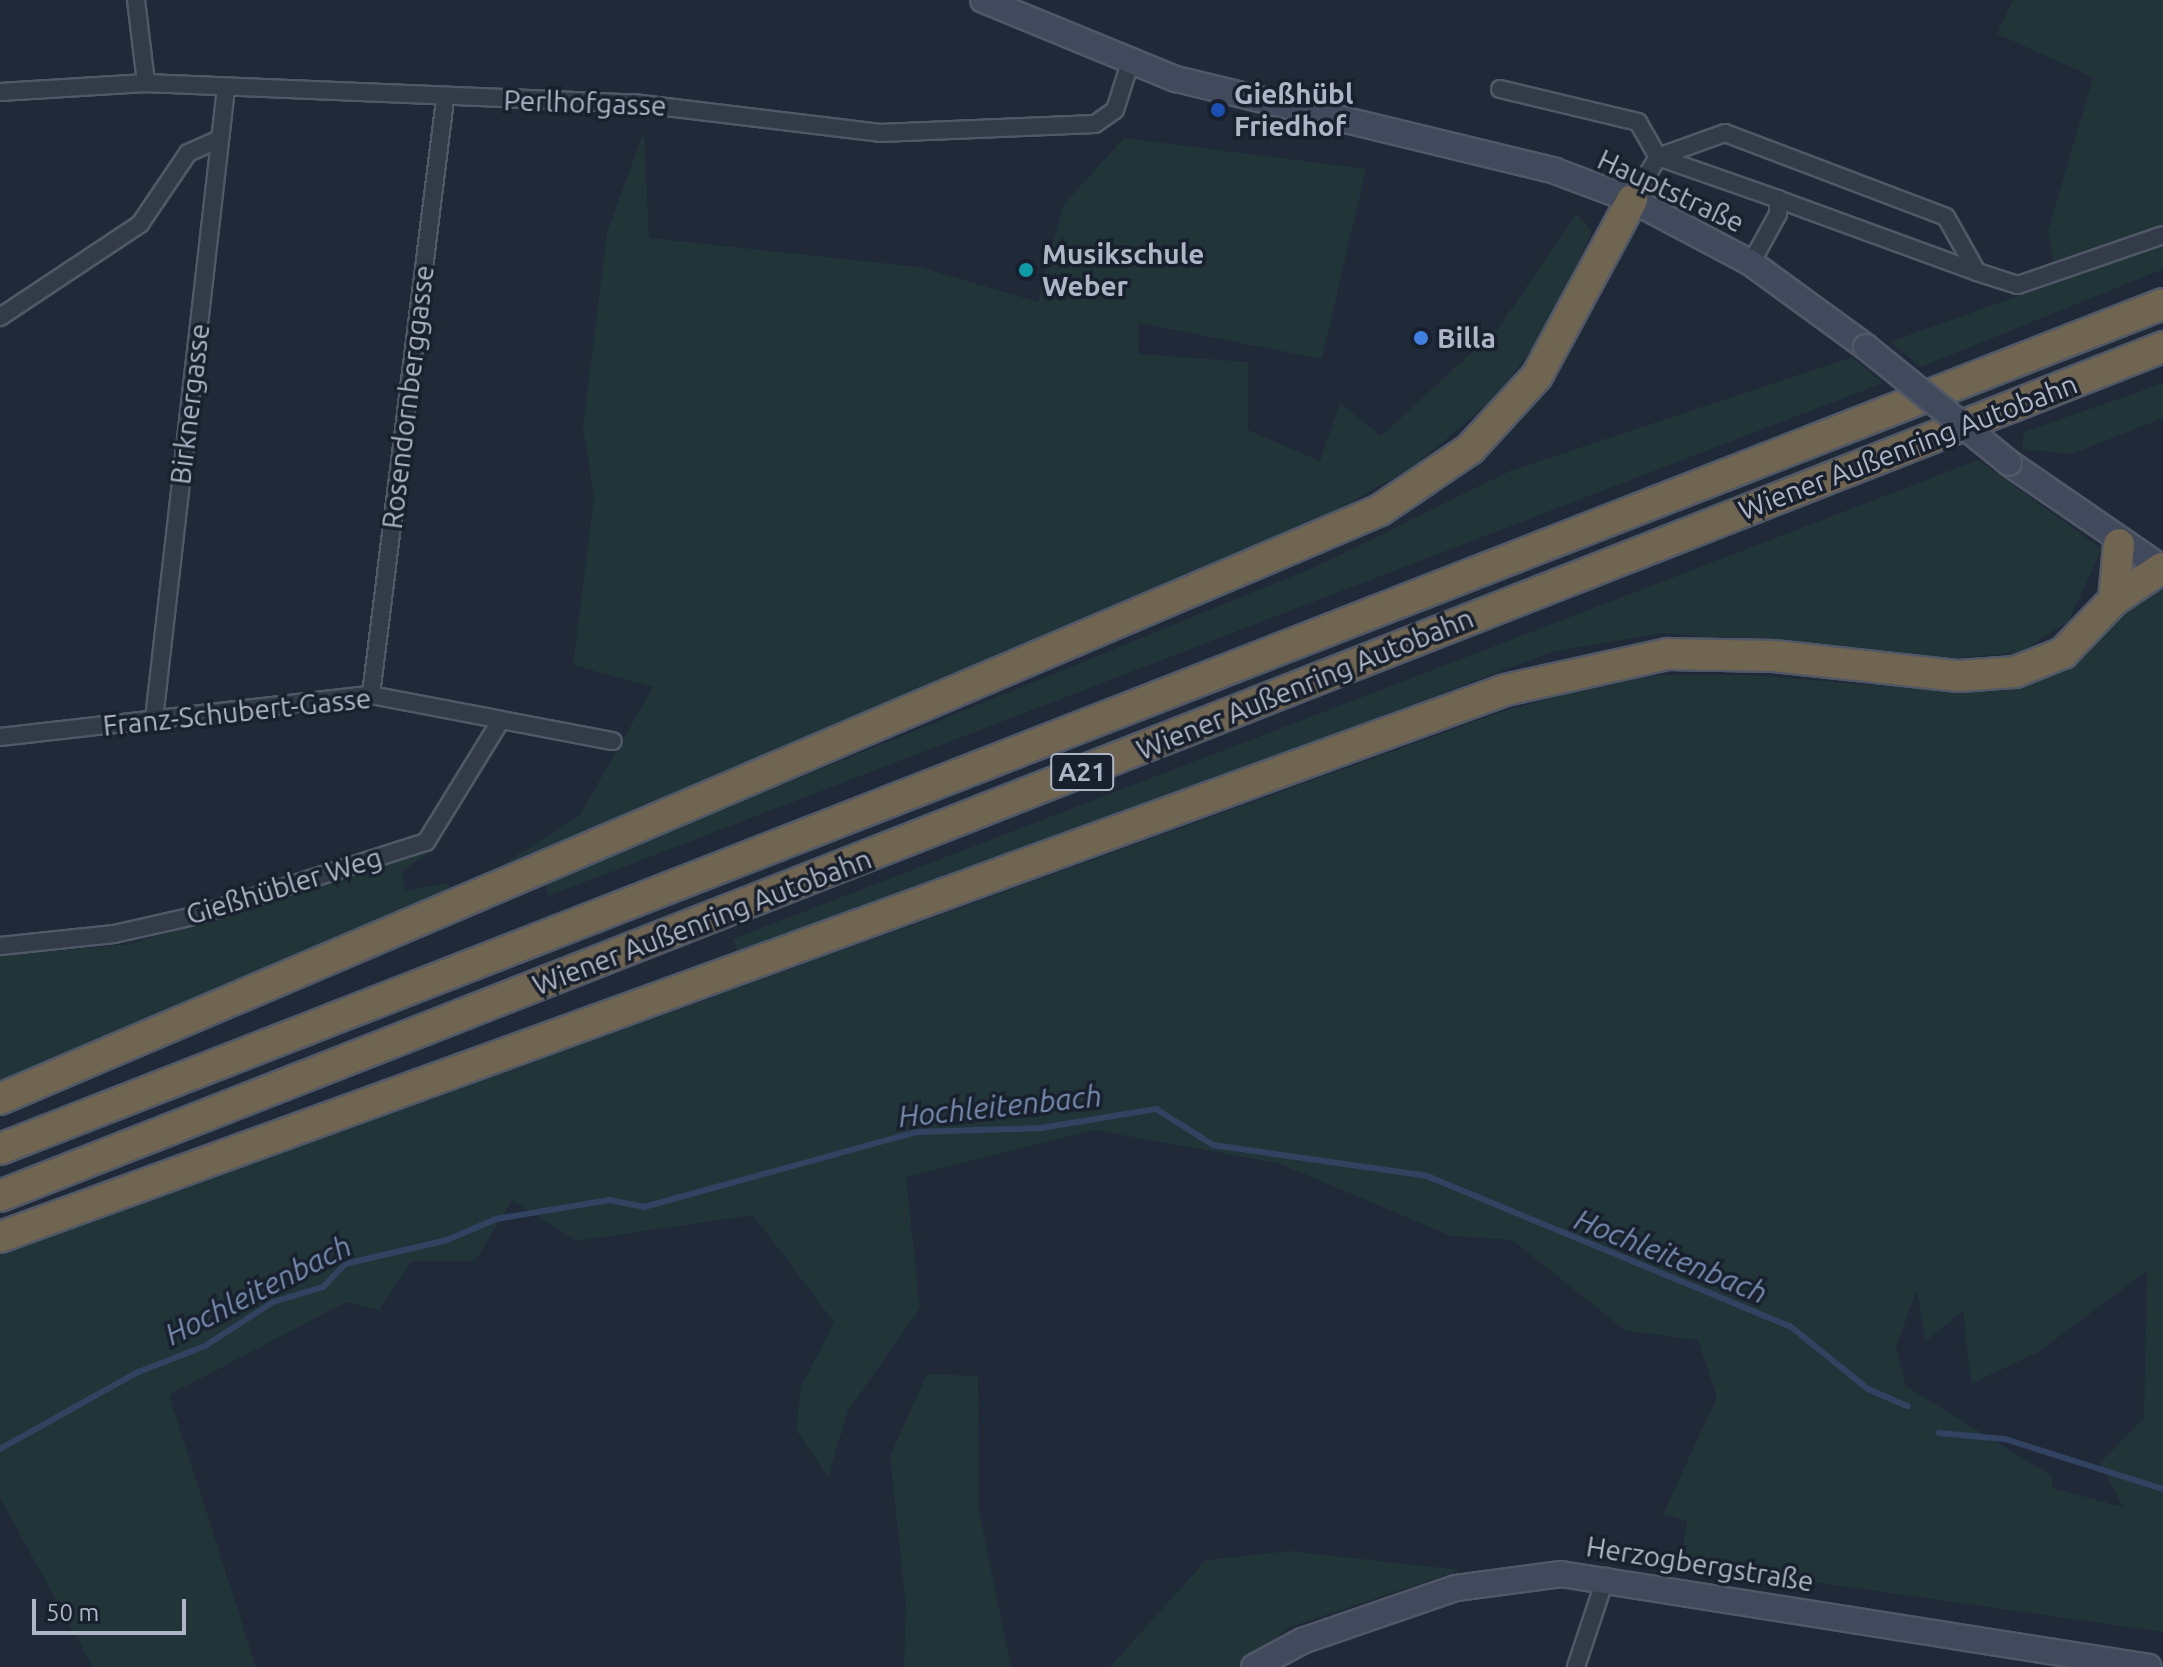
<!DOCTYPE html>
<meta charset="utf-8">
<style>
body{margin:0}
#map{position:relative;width:2163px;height:1667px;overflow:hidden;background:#1f2938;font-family:Ubuntu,sans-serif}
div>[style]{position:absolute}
.green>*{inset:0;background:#213539}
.stream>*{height:6px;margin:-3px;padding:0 3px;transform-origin:3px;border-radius:3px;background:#324361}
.roads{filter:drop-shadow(2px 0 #505867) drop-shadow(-2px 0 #505867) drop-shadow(0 2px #505867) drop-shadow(0 -2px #505867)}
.street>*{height:16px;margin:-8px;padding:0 8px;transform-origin:8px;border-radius:8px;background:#333b49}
.secondary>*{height:24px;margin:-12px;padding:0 12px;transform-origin:12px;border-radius:12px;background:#41495c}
.highway>*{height:30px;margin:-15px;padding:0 15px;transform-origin:15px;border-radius:15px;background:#6f6550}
.bridges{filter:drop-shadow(2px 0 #505867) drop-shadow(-2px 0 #505867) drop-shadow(0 2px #505867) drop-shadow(0 -2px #505867)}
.secondary-bridge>*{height:24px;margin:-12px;padding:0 12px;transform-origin:12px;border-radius:12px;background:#41495c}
.dots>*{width:22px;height:22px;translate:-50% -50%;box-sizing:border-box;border:4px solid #19202d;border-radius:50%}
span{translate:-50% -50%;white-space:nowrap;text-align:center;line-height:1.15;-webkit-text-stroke:7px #19202d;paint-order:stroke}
.shield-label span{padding:2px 6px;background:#19202d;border:2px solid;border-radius:6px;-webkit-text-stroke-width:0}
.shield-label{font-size:26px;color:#adb5c6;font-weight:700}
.poi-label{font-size:28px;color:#adb5c6;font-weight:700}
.left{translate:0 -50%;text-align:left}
.street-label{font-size:28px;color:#adb5c6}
.water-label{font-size:30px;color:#748aaf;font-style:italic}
.scale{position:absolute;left:32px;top:1599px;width:154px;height:36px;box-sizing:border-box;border:4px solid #adb5c6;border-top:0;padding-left:10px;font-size:24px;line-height:28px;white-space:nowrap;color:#adb5c6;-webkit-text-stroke:6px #19202d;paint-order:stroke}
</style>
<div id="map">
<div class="green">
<i style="clip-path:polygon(2013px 0,2163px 0,2163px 269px,1921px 367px,1890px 342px,2150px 248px,2156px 229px,2053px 261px,2048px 231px,2093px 77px,1997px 34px)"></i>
<i style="clip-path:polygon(644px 131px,649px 238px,919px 267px,1038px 302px,1063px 205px,1124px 138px,1366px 169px,1322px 359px,1139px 323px,1138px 354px,1248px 362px,1248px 430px,1320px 461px,1340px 403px,1381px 436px,1499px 327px,1576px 214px,1592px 231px,1551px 323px,1495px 398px,1414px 466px,1275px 546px,500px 866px,580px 815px,653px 687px,573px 665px,594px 496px,583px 427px,607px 232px)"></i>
<i style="clip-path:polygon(1852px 357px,1883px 383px,548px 896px,545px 882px,1315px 567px,1510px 471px)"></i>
<i style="clip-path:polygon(2163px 383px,2163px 418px,2072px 454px,2022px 449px,2024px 432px)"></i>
<i style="clip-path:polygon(1978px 460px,2102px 549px,2068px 622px,2019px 653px,1954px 658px,1662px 633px,1552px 652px,739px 958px,733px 939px)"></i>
<i style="clip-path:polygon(evenodd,2157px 587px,2163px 590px,2163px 1632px,1680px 1563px,1687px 1521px,1663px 1514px,1717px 1397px,1698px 1340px,1626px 1331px,1512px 1240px,1451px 1236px,1278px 1163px,1094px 1130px,906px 1177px,920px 1308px,848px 1411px,828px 1477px,796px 1430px,801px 1387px,834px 1322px,753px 1215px,577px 1241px,512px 1200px,475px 1261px,412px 1261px,379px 1310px,346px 1302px,169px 1395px,256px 1667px,93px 1667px,0 1498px,0 1255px,1501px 712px,1630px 675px,1749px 675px,1946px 691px,2018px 686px,2157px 587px,2147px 1271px,2144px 1418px,2100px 1463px,2123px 1507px,2052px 1488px,2053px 1477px,1906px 1386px,1896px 1347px,1917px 1289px,1925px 1342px,1963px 1311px,1971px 1384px,2038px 1352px,2147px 1271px)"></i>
<i style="clip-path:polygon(440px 845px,402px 871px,406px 891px,446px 883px,455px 891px,0 1087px,0 956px,131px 944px)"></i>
<i style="clip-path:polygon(927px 1374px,978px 1376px,979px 1510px,1011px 1667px,904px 1667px,906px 1606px,890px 1456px)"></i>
<i style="clip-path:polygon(1290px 1551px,1461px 1570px,1290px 1627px,1238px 1667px,1110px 1667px,1206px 1560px)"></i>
</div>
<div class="stream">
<i style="left:1939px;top:1433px;width:66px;rotate:5.2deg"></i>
<i style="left:2005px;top:1439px;width:166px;rotate:17.6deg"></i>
<i style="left:0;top:1449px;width:156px;rotate:-29.2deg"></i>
<i style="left:136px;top:1373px;width:74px;rotate:-21.4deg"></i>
<i style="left:205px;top:1346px;width:81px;rotate:-32.9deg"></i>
<i style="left:273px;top:1302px;width:52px;rotate:-16.7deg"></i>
<i style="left:323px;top:1287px;width:32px;rotate:-46deg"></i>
<i style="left:345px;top:1264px;width:105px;rotate:-13.2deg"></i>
<i style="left:447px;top:1240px;width:53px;rotate:-23.2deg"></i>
<i style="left:496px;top:1219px;width:115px;rotate:-9.5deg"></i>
<i style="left:609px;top:1200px;width:36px;rotate:11deg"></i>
<i style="left:644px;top:1207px;width:283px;rotate:-15.4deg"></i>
<i style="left:917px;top:1132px;width:124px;rotate:-1.8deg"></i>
<i style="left:1041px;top:1128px;width:117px;rotate:-9.4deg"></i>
<i style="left:1156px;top:1109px;width:67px;rotate:32.3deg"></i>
<i style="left:1213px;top:1145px;width:216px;rotate:8.2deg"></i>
<i style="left:1427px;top:1176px;width:393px;rotate:22.5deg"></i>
<i style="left:1790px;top:1326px;width:100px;rotate:38.9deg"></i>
<i style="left:1868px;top:1389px;width:43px;rotate:23.6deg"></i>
</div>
<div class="roads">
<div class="street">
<i style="left:136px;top:0;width:84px;rotate:83.1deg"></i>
<i style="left:1500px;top:89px;width:142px;rotate:13.4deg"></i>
<i style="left:1638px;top:122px;width:40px;rotate:60.3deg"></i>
<i style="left:1658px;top:157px;width:71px;rotate:-19.7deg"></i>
<i style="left:1725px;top:133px;width:236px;rotate:20.8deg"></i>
<i style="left:1946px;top:217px;width:63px;rotate:60.6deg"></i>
<i style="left:1977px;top:272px;width:212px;rotate:-159.9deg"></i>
<i style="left:0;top:92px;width:146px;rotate:-3.5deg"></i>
<i style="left:146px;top:83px;width:487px;rotate:2.4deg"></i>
<i style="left:633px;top:103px;width:249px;rotate:6.9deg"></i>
<i style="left:880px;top:133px;width:215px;rotate:-2.4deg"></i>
<i style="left:1095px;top:124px;width:24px;rotate:-35deg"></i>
<i style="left:1115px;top:110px;width:49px;rotate:-72.3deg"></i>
<i style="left:1632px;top:200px;width:50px;rotate:-58.8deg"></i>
<i style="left:1658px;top:157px;width:127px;rotate:19.3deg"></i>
<i style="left:1778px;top:199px;width:15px;rotate:90deg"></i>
<i style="left:1778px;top:214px;width:56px;rotate:118.9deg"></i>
<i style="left:1977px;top:272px;width:43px;rotate:17.6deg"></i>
<i style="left:2018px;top:285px;width:153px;rotate:-19deg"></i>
<i style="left:0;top:317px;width:168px;rotate:-33.6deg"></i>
<i style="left:140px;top:224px;width:86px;rotate:-55.9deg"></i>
<i style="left:188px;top:153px;width:35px;rotate:-24deg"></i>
<i style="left:371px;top:695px;width:601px;rotate:-82.92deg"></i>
<i style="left:154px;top:719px;width:635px;rotate:-83.49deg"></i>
<i style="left:0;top:737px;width:373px;rotate:-6.5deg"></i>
<i style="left:371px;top:695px;width:246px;rotate:10.8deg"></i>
<i style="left:0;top:946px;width:115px;rotate:-6deg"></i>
<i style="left:114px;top:934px;width:86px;rotate:-12.7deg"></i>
<i style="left:198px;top:915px;width:239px;rotate:-17.8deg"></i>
<i style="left:426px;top:842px;width:143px;rotate:-58.4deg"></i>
<i style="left:1576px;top:1667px;width:95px;rotate:-71.6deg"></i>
</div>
<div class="secondary">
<i style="left:983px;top:0;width:209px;rotate:22.3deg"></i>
<i style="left:1176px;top:79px;width:390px;rotate:13.6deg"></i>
<i style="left:1555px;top:171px;width:82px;rotate:20.6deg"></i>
<i style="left:1632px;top:200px;width:135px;rotate:27.9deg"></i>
<i style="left:1751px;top:263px;width:142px;rotate:36.1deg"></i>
<i style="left:2009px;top:463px;width:187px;rotate:34.5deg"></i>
<i style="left:1254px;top:1667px;width:55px;rotate:-28.4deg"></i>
<i style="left:1302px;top:1641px;width:163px;rotate:-19deg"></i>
<i style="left:1456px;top:1588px;width:106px;rotate:-7.6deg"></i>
<i style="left:1561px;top:1574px;width:595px;rotate:8.99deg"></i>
</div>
<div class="highway">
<i style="left:2114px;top:600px;width:56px;rotate:-84.9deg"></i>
<i style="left:0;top:1099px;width:1500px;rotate:-23.11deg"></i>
<i style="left:1380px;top:510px;width:109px;rotate:-34.1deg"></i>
<i style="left:1470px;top:449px;width:99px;rotate:-47.5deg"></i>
<i style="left:1537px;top:376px;width:200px;rotate:-61.6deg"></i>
<i style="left:0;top:1149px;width:2322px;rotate:-21.34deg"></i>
<i style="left:0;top:1196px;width:2324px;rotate:-21.43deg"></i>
<i style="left:0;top:1237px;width:1601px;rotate:-19.97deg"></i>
<i style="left:1505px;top:690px;width:167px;rotate:-12.5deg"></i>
<i style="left:1668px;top:654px;width:106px;rotate:1.1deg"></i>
<i style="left:1774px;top:656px;width:186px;rotate:6.2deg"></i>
<i style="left:1959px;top:676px;width:56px;rotate:-4.1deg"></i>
<i style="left:2015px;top:672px;width:52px;rotate:-21.6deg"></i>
<i style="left:2063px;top:653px;width:74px;rotate:-46.1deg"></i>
<i style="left:2114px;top:600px;width:58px;rotate:-33.7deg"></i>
</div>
</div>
<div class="bridges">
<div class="secondary-bridge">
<i style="left:1866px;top:347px;width:184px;rotate:39deg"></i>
</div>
</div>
<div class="dots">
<i style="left:1218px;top:110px;background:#1a4fb4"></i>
<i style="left:1026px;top:270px;background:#0f9aa8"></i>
<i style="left:1421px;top:338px;background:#3f7fe0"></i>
</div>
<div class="shield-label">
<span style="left:1082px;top:772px">A21</span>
</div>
<div class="poi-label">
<span class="left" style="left:1234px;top:110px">Gießhübl<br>Friedhof</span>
<span class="left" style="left:1042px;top:270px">Musikschule<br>Weber</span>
<span class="left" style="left:1437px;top:338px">Billa</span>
</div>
<div class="street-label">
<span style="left:585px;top:103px;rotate:2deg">Perlhofgasse</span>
<span style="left:1671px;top:191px;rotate:25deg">Hauptstraße</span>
<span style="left:408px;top:397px;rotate:-83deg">Rosendornberggasse</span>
<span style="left:190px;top:404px;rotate:-83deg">Birknergasse</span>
<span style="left:1908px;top:447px;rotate:-21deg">Wiener Außenring Autobahn</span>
<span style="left:1305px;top:684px;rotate:-22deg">Wiener Außenring Autobahn</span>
<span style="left:237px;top:712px;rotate:-6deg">Franz-Schubert-Gasse</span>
<span style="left:284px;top:886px;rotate:-17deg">Gießhübler Weg</span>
<span style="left:702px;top:922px;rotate:-21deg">Wiener Außenring Autobahn</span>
<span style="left:1700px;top:1564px;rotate:9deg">Herzogbergstraße</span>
</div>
<div class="water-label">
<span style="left:1000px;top:1106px;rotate:-6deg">Hochleitenbach</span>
<span style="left:1671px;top:1256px;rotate:22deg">Hochleitenbach</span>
<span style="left:258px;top:1290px;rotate:-27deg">Hochleitenbach</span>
</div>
<div class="scale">50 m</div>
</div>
